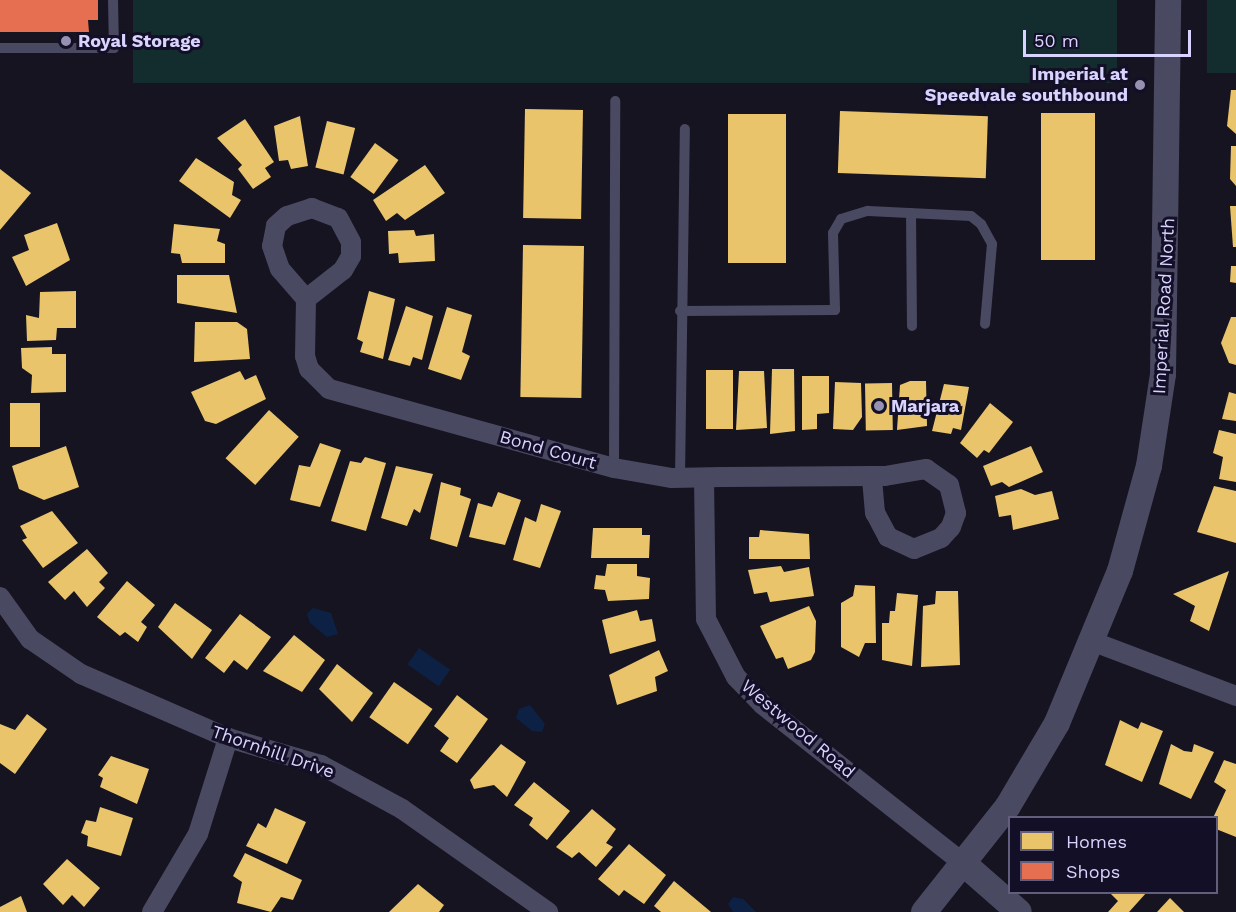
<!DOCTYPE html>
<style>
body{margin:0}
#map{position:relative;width:1236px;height:912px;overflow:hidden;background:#161421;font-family:"Work Sans",sans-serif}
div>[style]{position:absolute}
.green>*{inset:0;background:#132c2d;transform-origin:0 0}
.water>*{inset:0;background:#0d2144;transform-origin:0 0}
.homes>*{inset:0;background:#e9c46a;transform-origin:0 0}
.shops>*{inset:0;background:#e76f51}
.service>*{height:10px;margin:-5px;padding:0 5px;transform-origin:5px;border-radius:5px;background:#4a4962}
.minor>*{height:20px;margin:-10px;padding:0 10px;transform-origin:10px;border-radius:10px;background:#4a4962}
.tertiary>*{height:26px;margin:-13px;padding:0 13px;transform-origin:13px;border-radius:13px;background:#4a4962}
.dots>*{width:16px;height:16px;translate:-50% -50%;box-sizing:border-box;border:3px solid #130f26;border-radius:50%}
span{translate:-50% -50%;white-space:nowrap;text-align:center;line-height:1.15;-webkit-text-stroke:6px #130f26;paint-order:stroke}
.poi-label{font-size:18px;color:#d9d4ff;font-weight:700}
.left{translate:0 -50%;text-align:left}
.right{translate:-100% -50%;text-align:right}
.street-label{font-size:18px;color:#d9d4ff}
.legend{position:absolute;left:1008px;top:816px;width:210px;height:78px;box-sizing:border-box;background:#130f26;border:2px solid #625e7d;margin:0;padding:8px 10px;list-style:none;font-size:18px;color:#d9d4ff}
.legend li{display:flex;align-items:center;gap:12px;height:30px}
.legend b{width:30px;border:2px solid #625e7d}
.scale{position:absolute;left:1023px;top:30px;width:168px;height:27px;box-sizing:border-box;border:3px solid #d9d4ff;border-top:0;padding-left:8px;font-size:18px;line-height:21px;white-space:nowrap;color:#d9d4ff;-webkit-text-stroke:4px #130f26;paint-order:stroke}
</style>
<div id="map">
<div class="green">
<i style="left:133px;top:0;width:984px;height:83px"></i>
<i style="left:1207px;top:0;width:29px;height:73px"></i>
</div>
<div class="water">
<i style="clip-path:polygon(313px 608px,331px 613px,338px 634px,327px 637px,310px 623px,307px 614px)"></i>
<i style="left:419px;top:648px;width:38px;height:20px;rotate:35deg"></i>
<i style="clip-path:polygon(530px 705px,545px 724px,542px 732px,532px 731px,516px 718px,519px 709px)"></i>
<i style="clip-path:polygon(733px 897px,743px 899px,756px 912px,733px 912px,728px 904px)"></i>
</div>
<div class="homes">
<i style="clip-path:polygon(1231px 90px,1236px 90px,1236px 134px,1227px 126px)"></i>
<i style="left:525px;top:109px;width:58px;height:109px;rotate:1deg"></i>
<i style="left:840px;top:111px;width:148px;height:62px;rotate:2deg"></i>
<i style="left:1041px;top:113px;width:54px;height:147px"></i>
<i style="left:728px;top:114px;width:58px;height:149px"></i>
<i style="clip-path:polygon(300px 116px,308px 166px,291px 169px,288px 160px,279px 161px,274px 126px)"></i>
<i style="clip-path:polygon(245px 119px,274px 162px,265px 168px,271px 177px,253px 189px,238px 169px,242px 165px,217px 138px)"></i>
<i style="left:327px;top:121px;width:29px;height:48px;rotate:14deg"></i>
<i style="left:375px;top:143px;width:29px;height:42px;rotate:36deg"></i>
<i style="clip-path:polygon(1231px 146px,1236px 146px,1236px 186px,1230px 179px)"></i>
<i style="clip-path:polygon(196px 158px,234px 182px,232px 195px,241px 200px,230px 218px,179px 181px)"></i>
<i style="clip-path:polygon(425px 165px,445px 193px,405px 220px,397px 213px,386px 221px,373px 200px)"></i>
<i style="clip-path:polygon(0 169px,31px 193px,0 230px)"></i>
<i style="clip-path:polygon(1230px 206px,1236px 206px,1236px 247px,1233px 247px)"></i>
<i style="clip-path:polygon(57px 223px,70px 260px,26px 286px,12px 257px,29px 250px,24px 235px)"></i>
<i style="clip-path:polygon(174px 224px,220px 229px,217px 241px,225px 244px,225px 263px,182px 263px,180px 254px,171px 253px)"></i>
<i style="clip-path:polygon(414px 230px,416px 236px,434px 234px,435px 261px,399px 263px,398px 253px,389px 254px,388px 231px)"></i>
<i style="left:523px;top:245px;width:61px;height:152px;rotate:1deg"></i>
<i style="clip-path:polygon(1231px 266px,1236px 266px,1236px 283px,1230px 282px)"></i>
<i style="clip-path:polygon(177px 275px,229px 275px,237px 313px,177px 303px)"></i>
<i style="clip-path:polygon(76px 291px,76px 328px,57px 328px,56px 340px,27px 341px,26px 315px,39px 318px,40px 292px)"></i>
<i style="clip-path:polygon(369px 291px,395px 299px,383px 359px,360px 352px,363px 342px,357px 339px)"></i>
<i style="clip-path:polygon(406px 306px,433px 316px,422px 360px,413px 357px,410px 366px,388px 360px)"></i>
<i style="clip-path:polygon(447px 307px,472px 315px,462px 352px,470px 356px,461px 380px,428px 369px)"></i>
<i style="clip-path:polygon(1231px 317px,1236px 317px,1236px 365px,1229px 363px,1221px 343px)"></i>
<i style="clip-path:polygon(195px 322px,237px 322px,247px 329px,250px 359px,194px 362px)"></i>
<i style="clip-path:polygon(52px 347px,52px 354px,66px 354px,66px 392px,31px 393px,32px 375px,22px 368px,21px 348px)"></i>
<i style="clip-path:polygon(772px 369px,794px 369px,795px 431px,770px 434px)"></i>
<i style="left:706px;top:370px;width:27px;height:59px"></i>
<i style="clip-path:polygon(240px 371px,245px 380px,256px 375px,266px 399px,216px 424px,205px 421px,191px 392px)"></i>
<i style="clip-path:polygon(739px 371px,764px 371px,767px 428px,736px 430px)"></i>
<i style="clip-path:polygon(802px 376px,829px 376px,829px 413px,817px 414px,817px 429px,802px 430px)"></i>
<i style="clip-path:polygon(910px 381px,926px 381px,927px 426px,897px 430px,900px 385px)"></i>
<i style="clip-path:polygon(835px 382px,861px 383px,862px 417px,853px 430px,833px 429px)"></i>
<i style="left:892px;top:383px;width:47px;height:27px;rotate:89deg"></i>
<i style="clip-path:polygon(944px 384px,969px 387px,961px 430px,953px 428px,951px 434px,932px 431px)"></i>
<i style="clip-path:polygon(1229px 392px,1236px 394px,1236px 421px,1222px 419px)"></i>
<i style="left:10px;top:403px;width:30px;height:44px"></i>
<i style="clip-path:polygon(990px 403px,1013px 422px,989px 453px,984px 450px,977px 458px,960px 443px)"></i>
<i style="left:269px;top:410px;width:40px;height:65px;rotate:42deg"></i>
<i style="clip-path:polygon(1219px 430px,1236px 434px,1236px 482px,1219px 479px,1223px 457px,1213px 453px)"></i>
<i style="clip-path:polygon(320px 443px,341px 450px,320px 507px,290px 500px,299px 465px,310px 467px)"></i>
<i style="clip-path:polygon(66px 446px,79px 487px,44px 500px,19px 489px,12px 466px)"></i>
<i style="clip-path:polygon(1031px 446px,1043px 472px,1009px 487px,1002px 482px,991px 486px,983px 466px)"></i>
<i style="clip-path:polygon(365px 457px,386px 463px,366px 531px,331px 521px,350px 461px,361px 463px)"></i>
<i style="clip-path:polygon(396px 466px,433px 474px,420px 513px,414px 509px,407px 526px,381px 518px)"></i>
<i style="clip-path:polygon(441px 482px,461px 488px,460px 495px,471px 499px,457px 547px,430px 539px)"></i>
<i style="clip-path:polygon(1214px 486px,1236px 491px,1236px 543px,1197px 532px)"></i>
<i style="clip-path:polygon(1021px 489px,1035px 495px,1052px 491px,1059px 519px,1013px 530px,1011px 515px,999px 517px,995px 496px)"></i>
<i style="clip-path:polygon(498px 492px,521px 500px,505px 545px,469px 537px,478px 503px,492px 507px)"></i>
<i style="clip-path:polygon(541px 504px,561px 511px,540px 568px,513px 560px,525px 517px,536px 522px)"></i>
<i style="clip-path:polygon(52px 511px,78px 543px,43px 568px,22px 540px,27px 538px,20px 526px)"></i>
<i style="clip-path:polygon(593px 528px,642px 528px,642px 535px,650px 535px,649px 558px,591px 558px)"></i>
<i style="clip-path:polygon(760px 530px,809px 534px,810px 559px,749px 559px,749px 537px,759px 537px)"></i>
<i style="clip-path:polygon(87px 549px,108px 573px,99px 582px,105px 588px,87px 607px,74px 591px,65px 600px,48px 582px)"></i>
<i style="clip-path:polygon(607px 564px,637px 564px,637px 576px,650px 578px,649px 599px,608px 601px,605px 590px,594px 589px,596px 575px,605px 576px)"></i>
<i style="clip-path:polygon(781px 566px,784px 572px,809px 567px,814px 596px,770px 602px,767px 592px,754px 594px,748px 570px)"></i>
<i style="clip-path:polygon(1229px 571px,1209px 631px,1190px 621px,1195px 606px,1173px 594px)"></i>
<i style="clip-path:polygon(127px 581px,155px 605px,141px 622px,147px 627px,138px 642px,125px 632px,120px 636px,97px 617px)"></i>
<i style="clip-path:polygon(855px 585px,875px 586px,876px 643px,865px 643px,859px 657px,841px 647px,841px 603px,853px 596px)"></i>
<i style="clip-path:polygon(936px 591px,958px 591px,960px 665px,921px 667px,923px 606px,935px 604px)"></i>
<i style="clip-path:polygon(897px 593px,918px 595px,912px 666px,882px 660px,882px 623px,889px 623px,890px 611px,895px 611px)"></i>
<i style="clip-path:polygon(175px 603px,212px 630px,192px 659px,158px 627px)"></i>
<i style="clip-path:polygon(809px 606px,816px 621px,815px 652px,811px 660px,788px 669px,783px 657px,776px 659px,760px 626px)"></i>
<i style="clip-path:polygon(637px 610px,640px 621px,652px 619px,656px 641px,610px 654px,602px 620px)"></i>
<i style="clip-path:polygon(240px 614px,271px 637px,247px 670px,234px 660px,224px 673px,205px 658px)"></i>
<i style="clip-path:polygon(294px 635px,325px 660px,302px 692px,263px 671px)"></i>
<i style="clip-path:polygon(659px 650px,668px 671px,655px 677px,657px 691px,617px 705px,609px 675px)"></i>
<i style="clip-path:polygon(337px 664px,373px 693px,352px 722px,319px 689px)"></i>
<i style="left:394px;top:682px;width:47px;height:43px;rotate:35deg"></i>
<i style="clip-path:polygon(457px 695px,488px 719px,457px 763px,440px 751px,449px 738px,434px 726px)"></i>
<i style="clip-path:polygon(27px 714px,47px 729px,15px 774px,0 763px,0 724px,15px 730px)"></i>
<i style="clip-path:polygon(1120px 720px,1138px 729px,1141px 722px,1163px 731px,1142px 782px,1105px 765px)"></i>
<i style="clip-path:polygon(501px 744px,526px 762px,507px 797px,494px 785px,474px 789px,470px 780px)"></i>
<i style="clip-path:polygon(1171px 744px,1184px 751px,1192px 752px,1194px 744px,1214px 752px,1191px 799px,1159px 784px)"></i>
<i style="clip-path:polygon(111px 756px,149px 769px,137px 804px,100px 787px,103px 778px,98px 775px)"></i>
<i style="clip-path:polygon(1224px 760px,1236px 764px,1236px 837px,1216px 829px,1213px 818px,1226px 790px,1214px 782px)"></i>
<i style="clip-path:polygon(534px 782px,570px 811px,547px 840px,529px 825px,533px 818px,514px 805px)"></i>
<i style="clip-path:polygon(100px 807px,133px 818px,121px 856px,87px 846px,88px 836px,81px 833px,86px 820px,96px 822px)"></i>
<i style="clip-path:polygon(275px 808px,306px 822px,287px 864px,246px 846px,258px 823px,266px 828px)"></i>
<i style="clip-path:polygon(592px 809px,616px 829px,606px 843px,613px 847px,596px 867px,579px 852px,572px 858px,556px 847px)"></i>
<i style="clip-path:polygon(629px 844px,666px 875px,644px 904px,624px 890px,619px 896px,598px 879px)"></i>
<i style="clip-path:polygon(245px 853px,302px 880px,293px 900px,281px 897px,271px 912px,237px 903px,242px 882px,233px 876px)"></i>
<i style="clip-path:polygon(67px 859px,100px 888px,84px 907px,72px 895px,63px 905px,43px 884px)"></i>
<i style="clip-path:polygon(674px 881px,711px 912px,661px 912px,654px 906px)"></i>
<i style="clip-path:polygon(418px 884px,444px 905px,439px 912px,389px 912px)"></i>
<i style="clip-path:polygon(1109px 892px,1147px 892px,1129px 912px,1108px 912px,1118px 901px)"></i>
<i style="clip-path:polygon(21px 896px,27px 912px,0 912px,0 907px)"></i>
<i style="clip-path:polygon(1170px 898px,1184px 912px,1157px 912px)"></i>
</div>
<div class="shops">
<i style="clip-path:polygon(0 0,98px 0,98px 20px,88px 20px,89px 32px,0 32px)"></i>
</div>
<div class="service">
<i style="left:0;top:48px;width:114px"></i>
<i style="left:114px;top:48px;width:48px;rotate:-91.2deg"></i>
<i style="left:911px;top:213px;width:113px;rotate:89.5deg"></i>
<i style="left:680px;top:311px;width:155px;rotate:-0.4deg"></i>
<i style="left:835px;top:310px;width:77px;rotate:-91.5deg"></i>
<i style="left:833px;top:233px;width:16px;rotate:-60deg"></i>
<i style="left:841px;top:219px;width:28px;rotate:-17deg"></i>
<i style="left:868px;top:211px;width:103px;rotate:2.8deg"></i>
<i style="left:971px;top:216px;width:13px;rotate:39deg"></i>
<i style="left:981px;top:224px;width:23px;rotate:61deg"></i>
<i style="left:992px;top:244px;width:80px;rotate:95deg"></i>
<i style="left:614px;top:468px;width:367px;rotate:-89.8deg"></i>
<i style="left:680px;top:478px;width:349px;rotate:-89.2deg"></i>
</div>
<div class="minor">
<i style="left:306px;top:299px;width:47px;rotate:-38.1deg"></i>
<i style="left:343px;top:270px;width:16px;rotate:-60deg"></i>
<i style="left:351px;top:256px;width:14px;rotate:-90deg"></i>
<i style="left:351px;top:242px;width:27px;rotate:-118deg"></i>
<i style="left:338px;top:218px;width:28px;rotate:-159deg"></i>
<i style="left:312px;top:208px;width:26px;rotate:162deg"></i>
<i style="left:287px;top:216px;width:15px;rotate:138deg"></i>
<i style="left:276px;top:226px;width:20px;rotate:101deg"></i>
<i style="left:272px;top:246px;width:24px;rotate:71deg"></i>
<i style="left:280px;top:269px;width:40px;rotate:49deg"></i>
<i style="left:306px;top:299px;width:57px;rotate:91deg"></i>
<i style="left:305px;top:356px;width:14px;rotate:73deg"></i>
<i style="left:309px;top:369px;width:28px;rotate:45deg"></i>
<i style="left:329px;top:389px;width:296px;rotate:15.5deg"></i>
<i style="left:614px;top:468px;width:59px;rotate:9.8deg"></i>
<i style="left:672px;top:478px;width:50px;rotate:-1.1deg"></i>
<i style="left:722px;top:477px;width:148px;rotate:-0.4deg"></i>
<i style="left:870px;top:476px;width:15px"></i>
<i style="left:885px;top:476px;width:42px;rotate:-9.7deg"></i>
<i style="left:926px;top:469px;width:28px;rotate:35deg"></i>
<i style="left:949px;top:485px;width:29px;rotate:76deg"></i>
<i style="left:956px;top:513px;width:15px;rotate:110deg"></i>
<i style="left:951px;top:527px;width:15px;rotate:132deg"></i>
<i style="left:941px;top:538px;width:29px;rotate:158deg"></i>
<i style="left:914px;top:549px;width:29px;rotate:-155deg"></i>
<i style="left:888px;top:537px;width:27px;rotate:-118deg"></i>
<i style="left:875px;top:513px;width:37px;rotate:-95deg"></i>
<i style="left:704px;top:478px;width:141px;rotate:89.2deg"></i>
<i style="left:706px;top:619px;width:65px;rotate:62.7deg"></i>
<i style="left:736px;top:677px;width:39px;rotate:46deg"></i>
<i style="left:763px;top:705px;width:255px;rotate:38.3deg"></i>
<i style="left:0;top:597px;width:52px;rotate:54.5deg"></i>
<i style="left:30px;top:639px;width:62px;rotate:34.5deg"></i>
<i style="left:81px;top:674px;width:160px;rotate:23.5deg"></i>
<i style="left:228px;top:738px;width:97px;rotate:16.2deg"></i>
<i style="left:321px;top:765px;width:92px;rotate:28.5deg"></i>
<i style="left:402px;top:809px;width:179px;rotate:35.2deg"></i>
<i style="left:1094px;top:642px;width:152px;rotate:20.8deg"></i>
<i style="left:152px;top:912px;width:91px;rotate:-59.5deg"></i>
<i style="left:198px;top:834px;width:101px;rotate:-72.6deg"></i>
</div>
<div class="tertiary">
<i style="left:963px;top:863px;width:74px;rotate:41.2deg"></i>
<i style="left:924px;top:912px;width:135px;rotate:-51.6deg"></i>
<i style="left:1008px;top:806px;width:96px;rotate:-59.4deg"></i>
<i style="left:1057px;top:723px;width:165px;rotate:-67.5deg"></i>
<i style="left:1120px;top:571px;width:109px;rotate:-74.6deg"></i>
<i style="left:1149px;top:466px;width:93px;rotate:-81.3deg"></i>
<i style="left:1163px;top:374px;width:374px;rotate:-89.2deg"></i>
</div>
<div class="dots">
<i style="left:66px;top:41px;background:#9591b1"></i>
<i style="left:1140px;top:85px;background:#9591b1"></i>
<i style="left:879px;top:406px;background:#9591b1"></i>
</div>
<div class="poi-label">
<span class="left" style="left:78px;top:41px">Royal Storage</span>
<span class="right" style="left:1128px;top:85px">Imperial at<br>Speedvale southbound</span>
<span class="left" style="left:891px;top:406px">Marjara</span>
</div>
<div class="street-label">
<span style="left:1164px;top:306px;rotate:-87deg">Imperial Road North</span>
<span style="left:548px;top:450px;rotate:16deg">Bond Court</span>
<span style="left:798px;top:729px;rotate:40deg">Westwood Road</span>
<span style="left:273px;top:752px;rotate:19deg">Thornhill Drive</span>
</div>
<ul class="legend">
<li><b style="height:16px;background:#e9c46a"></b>Homes</li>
<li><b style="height:16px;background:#e76f51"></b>Shops</li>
</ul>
<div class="scale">50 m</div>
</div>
